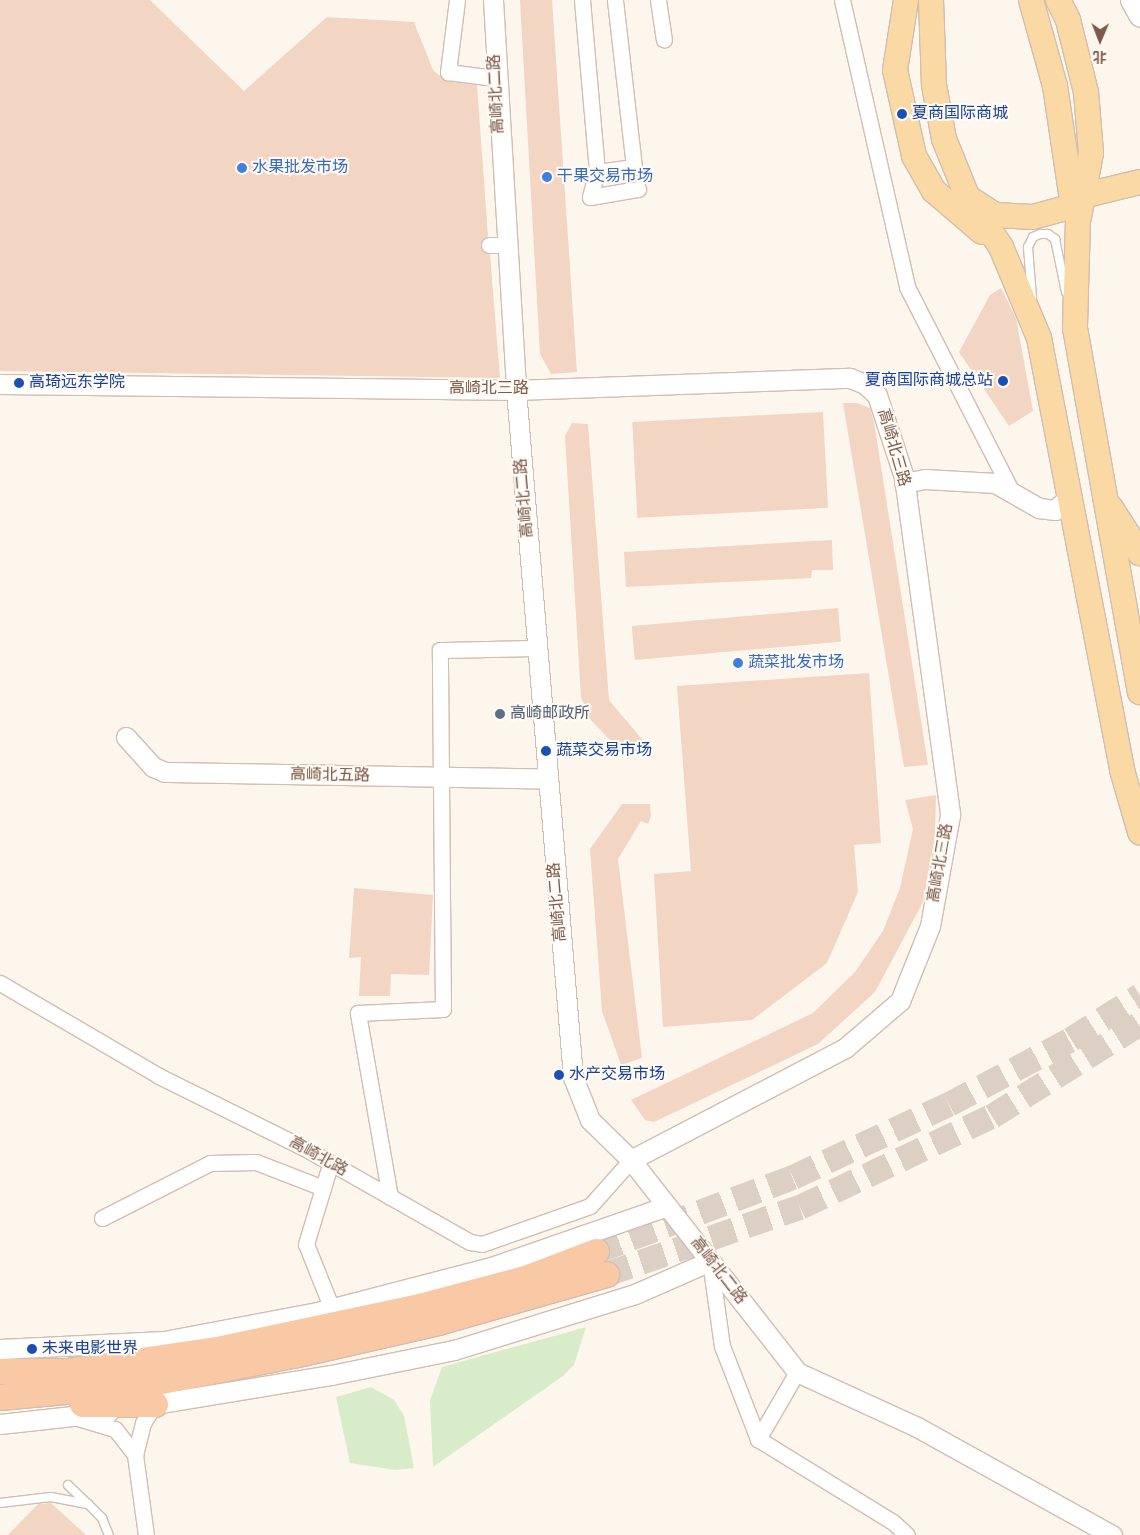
<!DOCTYPE html>
<meta charset="utf-8">
<style>
body{margin:0}
#map{position:relative;width:1140px;height:1535px;overflow:hidden;background:#fdf6ec;font-family:Overpass,"Noto Sans SC",sans-serif}
div>[style]{position:absolute}
.green>*{inset:0;background:#d8ecc9}
.building>*{inset:0;background:#f3d5c3;transform-origin:0 0}
.trunk-tunnel>*{height:25px;margin-top:-12.5px;transform-origin:0;background:repeating-linear-gradient(90deg,#dcd0c4 0 25px,transparent 0 37px)}
.roads{filter:drop-shadow(1px 0 #d1beb0) drop-shadow(-1px 0 #d1beb0) drop-shadow(0 1px #d1beb0) drop-shadow(0 -1px #d1beb0)}
.service>*{height:8px;margin:-4px;padding:0 4px;transform-origin:4px;border-radius:4px;background:#fff}
.minor>*{height:15px;margin:-7.5px;padding:0 7.5px;transform-origin:7.5px;border-radius:7.5px;background:#fff}
.tertiary>*{height:19px;margin:-9.5px;padding:0 9.5px;transform-origin:9.5px;border-radius:9.5px;background:#fff}
.secondary>*{height:21px;margin:-10.5px;padding:0 10.5px;transform-origin:10.5px;border-radius:10.5px;background:#fff}
.primary>*{height:24px;margin:-12px;padding:0 12px;transform-origin:12px;border-radius:12px;background:#fbd9a5}
.trunk>*{height:25px;margin:-12.5px;padding:0 12.5px;transform-origin:12.5px;border-radius:12.5px;background:#f9c8a4}
.dots>*{width:14px;height:14px;translate:-50% -50%;box-sizing:border-box;border:2px solid #fffaf3;border-radius:50%}
span{translate:-50% -50%;white-space:nowrap;text-align:center;line-height:1.15;-webkit-text-stroke:4px #fffaf3;paint-order:stroke}
.street-label{font-size:16px;color:#7a5c4d}
.transit-label{font-size:16px;color:#164399}
.left{translate:0 -50%;text-align:left}
.right{translate:-100% -50%;text-align:right}
.shop-label{font-size:16px;color:#366cbe}
.service-label{font-size:16px;color:#4e5e75}
.north{position:absolute;left:1075px;top:15px;width:50px;height:50px;-webkit-text-stroke:4px #fffaf3;paint-order:stroke;rotate:181deg;font-size:14px;font-weight:700;line-height:20px;text-align:center;color:#7a5c4d}
.north::after{content:'';display:block;margin:auto;width:18px;height:22px;background:#7a5c4d;clip-path:polygon(50% 0,100% 100%,50% 72%,0 100%)}
</style>
<div id="map">
<div class="green">
<i style="clip-path:polygon(586px 1327px,574px 1365px,563px 1376px,433px 1467px,430px 1400px,442px 1367px)"></i>
<i style="clip-path:polygon(371px 1387px,394px 1400px,404px 1416px,414px 1468px,395px 1470px,350px 1463px,336px 1397px)"></i>
</div>
<div class="building">
<i style="clip-path:polygon(0 0,150px 0,244px 91px,327px 17px,414px 22px,433px 70px,446px 81px,477px 85px,488px 236px,480px 245px,490px 254px,500px 378px,0 371px)"></i>
<i style="clip-path:polygon(520px 0,552px 0,577px 372px,551px 374px,540px 354px)"></i>
<i style="clip-path:polygon(1001px 288px,1016px 318px,1033px 411px,1009px 426px,959px 352px,990px 295px)"></i>
<i style="clip-path:polygon(843px 403px,857px 403px,870px 408px,874px 422px,928px 765px,904px 767px)"></i>
<i style="left:823px;top:412px;width:96px;height:191px;rotate:87deg"></i>
<i style="clip-path:polygon(572px 423px,588px 424px,609px 700px,651px 750px,624px 755px,590px 719px,581px 697px,565px 436px)"></i>
<i style="clip-path:polygon(832px 540px,833px 570px,812px 570px,811px 578px,626px 587px,624px 552px)"></i>
<i style="left:838px;top:608px;width:34px;height:207px;rotate:85deg"></i>
<i style="clip-path:polygon(869px 673px,881px 843px,854px 845px,858px 892px,827px 963px,752px 1020px,663px 1027px,654px 874px,691px 871px,677px 686px)"></i>
<i style="clip-path:polygon(936px 795px,935px 836px,923px 902px,875px 992px,818px 1044px,654px 1122px,645px 1120px,631px 1100px,813px 1013px,855px 972px,883px 931px,900px 888px,913px 829px,905px 800px)"></i>
<i style="clip-path:polygon(622px 804px,650px 804px,651px 816px,648px 824px,641px 821px,618px 859px,642px 1058px,621px 1065px,602px 1011px,590px 849px)"></i>
<i style="clip-path:polygon(354px 888px,433px 895px,429px 975px,391px 974px,390px 996px,359px 996px,361px 957px,349px 958px)"></i>
<i style="clip-path:polygon(51px 1503px,86px 1535px,8px 1535px,38px 1504px)"></i>
</div>
<div class="trunk-tunnel">
<i style="left:596px;top:1251px;width:210px;rotate:-20.6deg"></i>
<i style="left:793px;top:1177px;width:172px;rotate:-25.1deg"></i>
<i style="left:949px;top:1104px;width:138px;rotate:-28deg"></i>
<i style="left:1071px;top:1039px;width:82px;rotate:-32.5deg"></i>
<i style="left:606px;top:1274px;width:205px;rotate:-19.1deg"></i>
<i style="left:800px;top:1207px;width:212px;rotate:-25.4deg"></i>
<i style="left:992px;top:1116px;width:175px;rotate:-32.1deg"></i>
</div>
<div class="roads">
<div class="service">
<i style="left:1032px;top:297px;width:50px;rotate:-94.6deg"></i>
<i style="left:1028px;top:247px;width:11px;rotate:-63deg"></i>
<i style="left:1033px;top:237px;width:8px;rotate:-23deg"></i>
<i style="left:1040px;top:234px;width:8px"></i>
<i style="left:1048px;top:234px;width:9px;rotate:36deg"></i>
<i style="left:1055px;top:239px;width:54px;rotate:78.3deg"></i>
<i style="left:68px;top:1485px;width:28px;rotate:44deg"></i>
<i style="left:0;top:1503px;width:51px;rotate:-6.7deg"></i>
<i style="left:51px;top:1497px;width:38px;rotate:11deg"></i>
<i style="left:88px;top:1504px;width:20px;rotate:45deg"></i>
<i style="left:102px;top:1518px;width:18px;rotate:68deg"></i>
</div>
<div class="minor">
<i style="left:457px;top:0;width:73px;rotate:97.1deg"></i>
<i style="left:448px;top:72px;width:47px;rotate:7.3deg"></i>
<i style="left:582px;top:0;width:173px;rotate:85deg"></i>
<i style="left:597px;top:172px;width:26px;rotate:106deg"></i>
<i style="left:590px;top:197px;width:49px;rotate:-9.5deg"></i>
<i style="left:658px;top:0;width:40px;rotate:81.5deg"></i>
<i style="left:842px;top:0;width:294px;rotate:77.2deg"></i>
<i style="left:907px;top:287px;width:226px;rotate:62.9deg"></i>
<i style="left:597px;top:172px;width:37px;rotate:-8deg"></i>
<i style="left:634px;top:167px;width:168px;rotate:-96.5deg"></i>
<i style="left:489px;top:245px;width:18px"></i>
<i style="left:0;top:983px;width:184px;rotate:30.3deg"></i>
<i style="left:159px;top:1076px;width:166px;rotate:26.4deg"></i>
<i style="left:308px;top:1150px;width:186px;rotate:29.6deg"></i>
<i style="left:470px;top:1242px;width:12px;rotate:9deg"></i>
<i style="left:482px;top:1244px;width:114px;rotate:-19.4deg"></i>
<i style="left:590px;top:1206px;width:62px;rotate:-48.3deg"></i>
<i style="left:330px;top:1165px;width:83px;rotate:106.9deg"></i>
<i style="left:306px;top:1244px;width:70px;rotate:68.2deg"></i>
<i style="left:390px;top:1197px;width:187px;rotate:-99.9deg"></i>
<i style="left:358px;top:1013px;width:85px;rotate:-2.7deg"></i>
<i style="left:443px;top:1009px;width:359px;rotate:-90.5deg"></i>
<i style="left:440px;top:650px;width:97px;rotate:-1.2deg"></i>
<i style="left:102px;top:1218px;width:121px;rotate:-27deg"></i>
<i style="left:210px;top:1163px;width:46px;rotate:-1.2deg"></i>
<i style="left:256px;top:1162px;width:72px;rotate:21.2deg"></i>
<i style="left:710px;top:1261px;width:86px;rotate:82deg"></i>
<i style="left:722px;top:1346px;width:100px;rotate:68.8deg"></i>
<i style="left:797px;top:1372px;width:78px;rotate:120.2deg"></i>
<i style="left:758px;top:1439px;width:158px;rotate:31.6deg"></i>
<i style="left:893px;top:1522px;width:19px;rotate:43deg"></i>
<i style="left:78px;top:1418px;width:39px;rotate:17deg"></i>
<i style="left:115px;top:1429px;width:33px;rotate:52deg"></i>
<i style="left:135px;top:1455px;width:33px;rotate:-76deg"></i>
<i style="left:143px;top:1423px;width:22px;rotate:-58deg"></i>
<i style="left:135px;top:1455px;width:81px;rotate:82.2deg"></i>
</div>
<div class="tertiary">
<i style="left:493px;top:0;width:391px;rotate:86.6deg"></i>
<i style="left:516px;top:390px;width:689px;rotate:85.26deg"></i>
<i style="left:573px;top:1077px;width:46px;rotate:68.4deg"></i>
<i style="left:590px;top:1120px;width:57px;rotate:44.3deg"></i>
<i style="left:631px;top:1160px;width:269px;rotate:51.9deg"></i>
<i style="left:797px;top:1372px;width:132px;rotate:24.6deg"></i>
<i style="left:917px;top:1427px;width:223px;rotate:29deg"></i>
<i style="left:0;top:384px;width:516px;rotate:0.67deg"></i>
<i style="left:516px;top:390px;width:334px;rotate:-2.1deg"></i>
<i style="left:850px;top:378px;width:16px;rotate:22deg"></i>
<i style="left:865px;top:384px;width:16px;rotate:43deg"></i>
<i style="left:877px;top:395px;width:86px;rotate:71.8deg"></i>
<i style="left:904px;top:477px;width:341px;rotate:82.2deg"></i>
<i style="left:950px;top:815px;width:113px;rotate:100.2deg"></i>
<i style="left:930px;top:926px;width:81px;rotate:111.8deg"></i>
<i style="left:900px;top:1001px;width:72px;rotate:139.5deg"></i>
<i style="left:845px;top:1048px;width:242px;rotate:152.4deg"></i>
<i style="left:904px;top:483px;width:21px;rotate:-11deg"></i>
<i style="left:925px;top:479px;width:70px;rotate:3.3deg"></i>
<i style="left:995px;top:483px;width:51px;rotate:29.6deg"></i>
<i style="left:1039px;top:508px;width:16px;rotate:7deg"></i>
<i style="left:1055px;top:510px;width:18px;rotate:-43deg"></i>
<i style="left:126px;top:737px;width:40px;rotate:48deg"></i>
<i style="left:153px;top:767px;width:13px;rotate:23deg"></i>
<i style="left:165px;top:772px;width:383px;rotate:1deg"></i>
<i style="left:0;top:1349px;width:164px;rotate:-2.8deg"></i>
<i style="left:164px;top:1341px;width:157px;rotate:-10.7deg"></i>
<i style="left:318px;top:1312px;width:179px;rotate:-14.6deg"></i>
<i style="left:491px;top:1267px;width:186px;rotate:-19.1deg"></i>
<i style="left:142px;top:1406px;width:192px;rotate:-9.3deg"></i>
<i style="left:331px;top:1375px;width:126px;rotate:-11.5deg"></i>
<i style="left:454px;top:1350px;width:189px;rotate:-17.2deg"></i>
<i style="left:635px;top:1294px;width:82px;rotate:-23.7deg"></i>
<i style="left:0;top:1424px;width:109px;rotate:-6.3deg"></i>
</div>
<div class="secondary">
<i style="left:1131px;top:0;width:18px;rotate:61deg"></i>
</div>
<div class="primary">
<i style="left:906px;top:0;width:71px;rotate:98.9deg"></i>
<i style="left:895px;top:70px;width:88px;rotate:77.5deg"></i>
<i style="left:914px;top:156px;width:40px;rotate:60.3deg"></i>
<i style="left:934px;top:191px;width:63px;rotate:40.5deg"></i>
<i style="left:931px;top:0;width:85px;rotate:88deg"></i>
<i style="left:934px;top:85px;width:55px;rotate:79.5deg"></i>
<i style="left:944px;top:139px;width:61px;rotate:68deg"></i>
<i style="left:967px;top:196px;width:61px;rotate:56.3deg"></i>
<i style="left:1001px;top:247px;width:99px;rotate:67.3deg"></i>
<i style="left:1039px;top:338px;width:440px;rotate:79.1deg"></i>
<i style="left:1122px;top:770px;width:65px;rotate:73.8deg"></i>
<i style="left:1031px;top:0;width:89px;rotate:74.4deg"></i>
<i style="left:1055px;top:86px;width:121px;rotate:81.5deg"></i>
<i style="left:1073px;top:206px;width:14px;rotate:69deg"></i>
<i style="left:1078px;top:219px;width:109px;rotate:91.6deg"></i>
<i style="left:1075px;top:328px;width:370px;rotate:79.9deg"></i>
<i style="left:1058px;top:0;width:22px;rotate:63deg"></i>
<i style="left:1068px;top:20px;width:74px;rotate:76deg"></i>
<i style="left:1086px;top:92px;width:61px;rotate:85.3deg"></i>
<i style="left:1091px;top:153px;width:65px;rotate:100.6deg"></i>
<i style="left:972px;top:200px;width:27px;rotate:33deg"></i>
<i style="left:995px;top:215px;width:38px;rotate:3deg"></i>
<i style="left:1033px;top:217px;width:41px;rotate:-15.4deg"></i>
<i style="left:1073px;top:206px;width:17px;rotate:-40deg"></i>
<i style="left:1086px;top:195px;width:56px;rotate:-13.5deg"></i>
<i style="left:1111px;top:508px;width:54px;rotate:57.2deg"></i>
</div>
<div class="trunk">
<i style="left:0;top:1371px;width:66px"></i>
<i style="left:66px;top:1371px;width:153px;rotate:-8.3deg"></i>
<i style="left:217px;top:1349px;width:202px;rotate:-12deg"></i>
<i style="left:415px;top:1307px;width:114px;rotate:-14.8deg"></i>
<i style="left:525px;top:1278px;width:76px;rotate:-20.8deg"></i>
<i style="left:0;top:1397px;width:152px;rotate:-5.3deg"></i>
<i style="left:151px;top:1383px;width:145px;rotate:-11.2deg"></i>
<i style="left:293px;top:1355px;width:149px;rotate:-12.8deg"></i>
<i style="left:438px;top:1322px;width:175px;rotate:-15.9deg"></i>
<i style="left:82px;top:1404px;width:73px"></i>
</div>
</div>
<div class="dots">
<i style="left:902px;top:114px;background:#1a4fb4"></i>
<i style="left:242px;top:168px;background:#3f7fe0"></i>
<i style="left:547px;top:177px;background:#3f7fe0"></i>
<i style="left:1003px;top:381px;background:#1a4fb4"></i>
<i style="left:19px;top:383px;background:#1a4fb4"></i>
<i style="left:738px;top:663px;background:#3f7fe0"></i>
<i style="left:500px;top:714px;background:#5c6f8a"></i>
<i style="left:546px;top:751px;background:#1a4fb4"></i>
<i style="left:559px;top:1075px;background:#1a4fb4"></i>
<i style="left:32px;top:1349px;background:#1a4fb4"></i>
</div>
<div class="street-label">
<span style="left:497px;top:94px;rotate:-93deg">高崎北二路</span>
<span style="left:489px;top:389px">高崎北三路</span>
<span style="left:893px;top:448px;rotate:74deg">高崎北三路</span>
<span style="left:525px;top:498px;rotate:-95deg">高崎北二路</span>
<span style="left:330px;top:776px;rotate:1deg">高崎北五路</span>
<span style="left:941px;top:863px;rotate:-80deg">高崎北三路</span>
<span style="left:558px;top:902px;rotate:-95deg">高崎北二路</span>
<span style="left:318px;top:1157px;rotate:29deg">高崎北路</span>
<span style="left:718px;top:1271px;rotate:52deg">高崎北二路</span>
</div>
<div class="transit-label">
<span class="left" style="left:912px;top:114px">夏商国际商城</span>
<span class="right" style="left:993px;top:381px">夏商国际商城总站</span>
<span class="left" style="left:29px;top:383px">高琦远东学院</span>
<span class="left" style="left:556px;top:751px">蔬菜交易市场</span>
<span class="left" style="left:569px;top:1075px">水产交易市场</span>
<span class="left" style="left:42px;top:1349px">未来电影世界</span>
</div>
<div class="shop-label">
<span class="left" style="left:252px;top:168px">水果批发市场</span>
<span class="left" style="left:557px;top:177px">干果交易市场</span>
<span class="left" style="left:748px;top:663px">蔬菜批发市场</span>
</div>
<div class="service-label">
<span class="left" style="left:510px;top:714px">高崎邮政所</span>
</div>
<div class="north">北</div>
</div>
